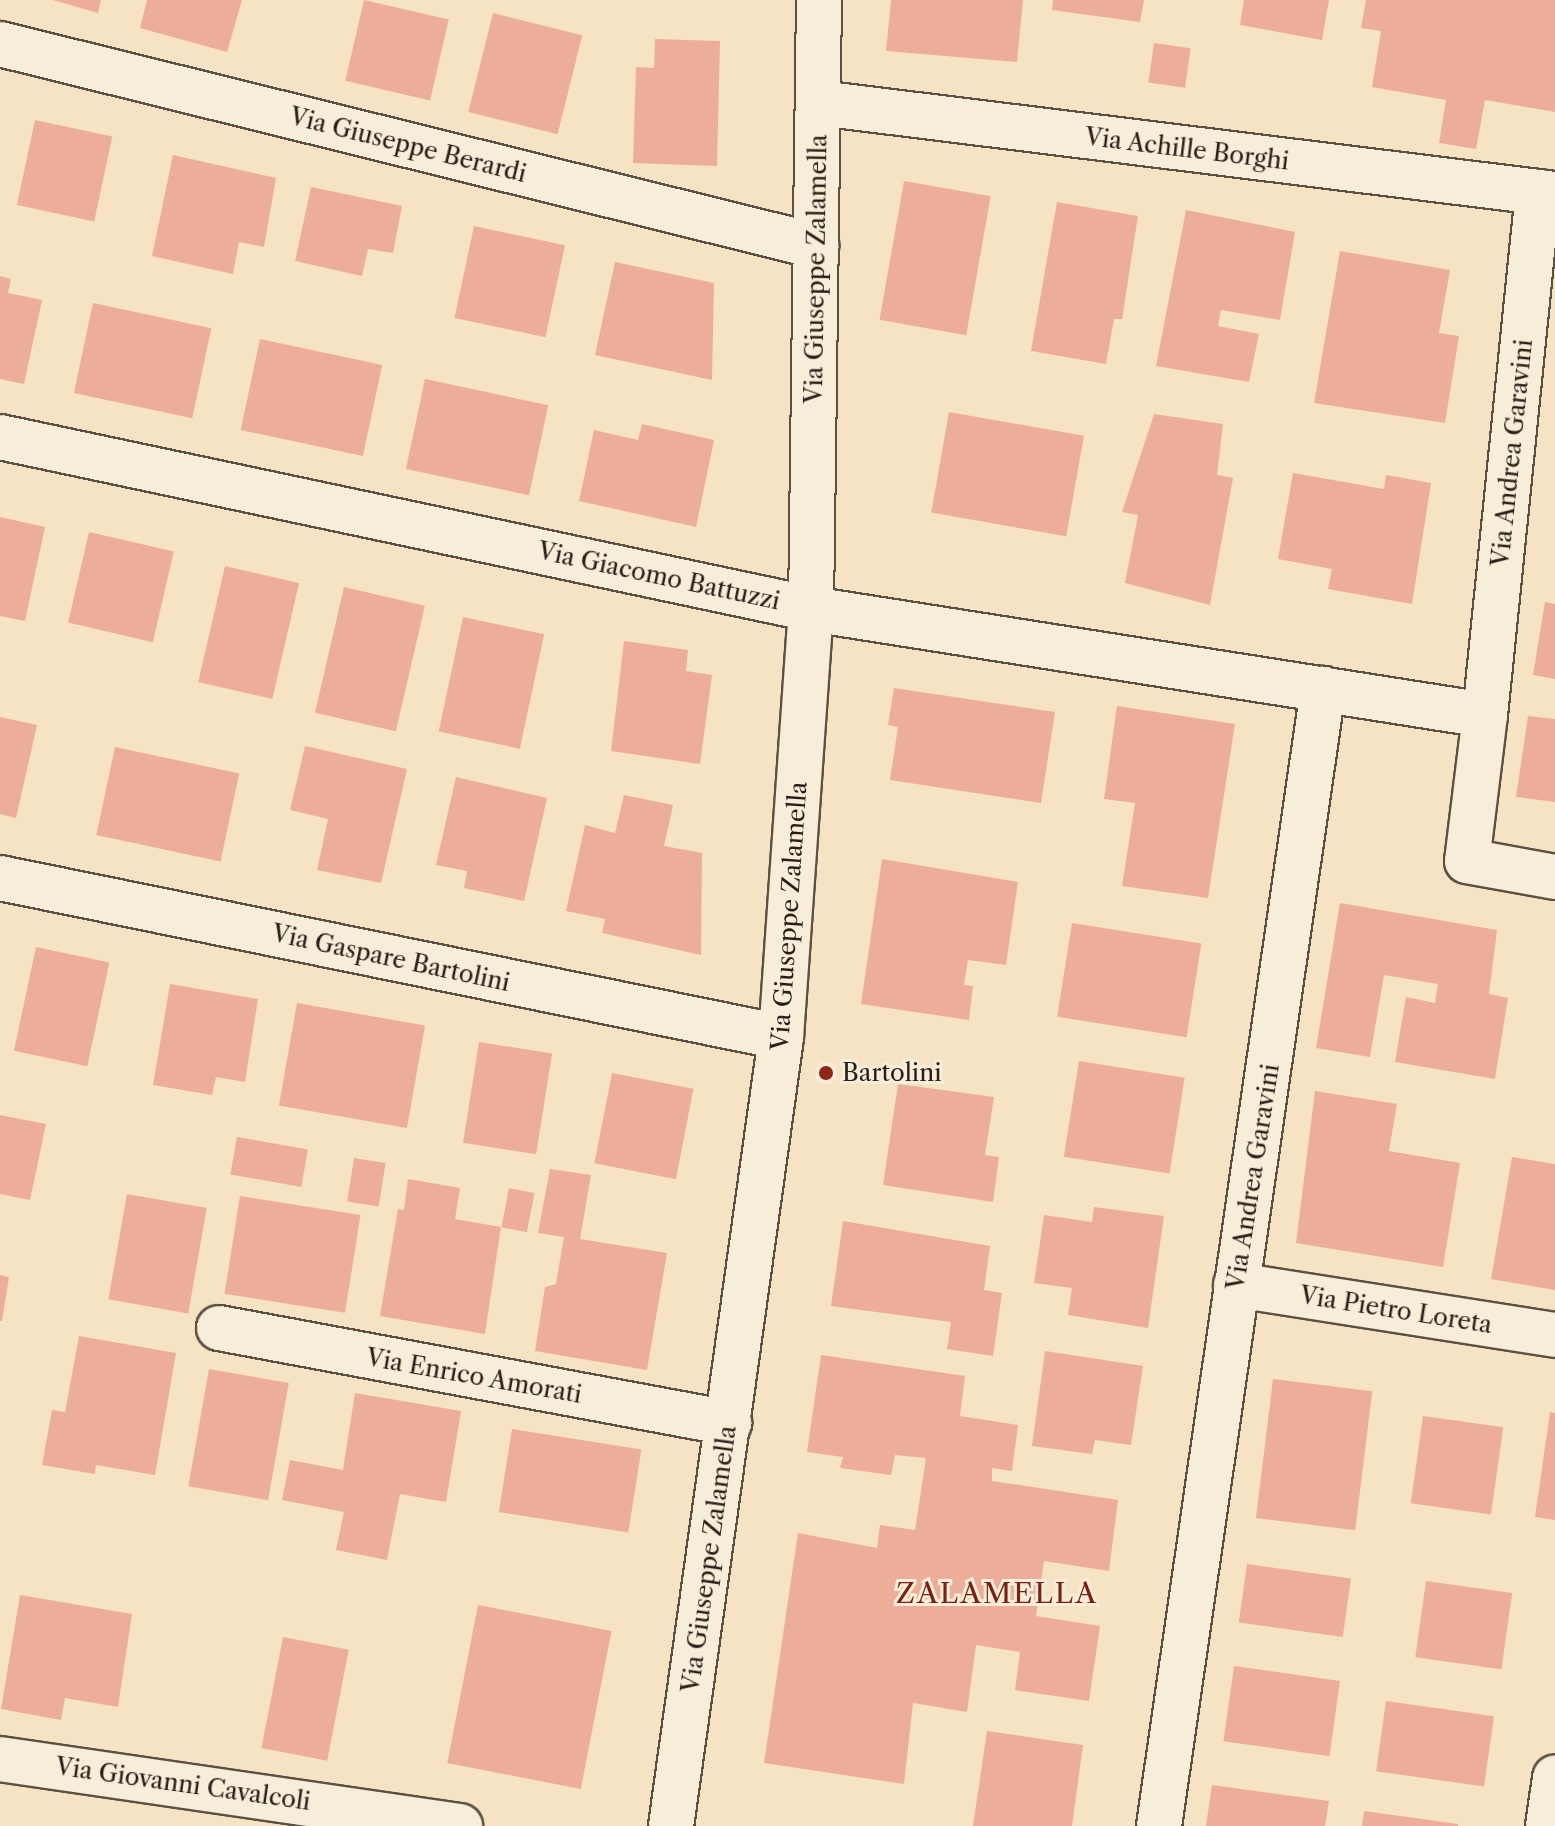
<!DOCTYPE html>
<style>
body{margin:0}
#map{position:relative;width:1555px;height:1826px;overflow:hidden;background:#f5e3c3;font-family:"Libre Caslon Text",serif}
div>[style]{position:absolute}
.building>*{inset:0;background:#ecae99;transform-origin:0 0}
.roads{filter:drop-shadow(2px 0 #5d5043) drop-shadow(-2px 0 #5d5043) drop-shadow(0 2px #5d5043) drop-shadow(0 -2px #5d5043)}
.street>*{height:44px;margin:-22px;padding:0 22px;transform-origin:22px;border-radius:22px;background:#f8edd8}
.secondary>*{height:44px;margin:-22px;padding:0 22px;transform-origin:22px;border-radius:22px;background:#f8edd8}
.dots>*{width:22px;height:22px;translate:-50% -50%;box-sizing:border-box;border:4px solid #f8edd8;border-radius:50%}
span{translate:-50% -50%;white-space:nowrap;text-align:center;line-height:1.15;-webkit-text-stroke:6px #f8edd8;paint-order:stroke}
.street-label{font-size:24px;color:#2a1f18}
.poi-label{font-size:24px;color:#2a1f18}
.left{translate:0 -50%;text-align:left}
.quarter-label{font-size:28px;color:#7a1f14;letter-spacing:2px}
</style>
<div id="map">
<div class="building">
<i style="clip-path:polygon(53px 0,101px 0,98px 13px)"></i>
<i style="clip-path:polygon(147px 0,242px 0,227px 52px,140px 28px)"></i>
<i style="left:364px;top:0;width:87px;height:83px;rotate:13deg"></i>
<i style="clip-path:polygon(891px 0,1023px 0,1017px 62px,886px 51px)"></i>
<i style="clip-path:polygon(1053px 0,1144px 0,1140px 22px,1052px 10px)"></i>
<i style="clip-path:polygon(1244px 0,1329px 0,1322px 40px,1240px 25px)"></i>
<i style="clip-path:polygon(1366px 0,1555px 0,1555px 112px,1485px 100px,1476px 149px,1439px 143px,1446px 100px,1372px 87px,1381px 31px,1361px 28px)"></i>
<i style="left:493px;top:13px;width:92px;height:102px;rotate:14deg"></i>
<i style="clip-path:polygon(655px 39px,720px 41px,717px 166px,633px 163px,636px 67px,654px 68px)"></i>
<i style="left:1154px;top:43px;width:37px;height:40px;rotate:8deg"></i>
<i style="left:35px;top:120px;width:79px;height:87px;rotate:12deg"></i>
<i style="clip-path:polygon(173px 155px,276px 178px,264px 247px,239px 242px,233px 274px,152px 256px)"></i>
<i style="left:904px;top:181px;width:88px;height:141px;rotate:10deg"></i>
<i style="clip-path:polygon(311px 187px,402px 206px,393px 253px,368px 249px,362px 276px,295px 261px)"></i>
<i style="clip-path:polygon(1057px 202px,1138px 216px,1122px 319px,1114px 319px,1106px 364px,1031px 351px)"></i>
<i style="clip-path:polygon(1186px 210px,1295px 232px,1280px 320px,1221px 310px,1218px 326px,1259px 334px,1249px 382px,1156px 366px)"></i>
<i style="left:474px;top:226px;width:93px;height:94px;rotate:12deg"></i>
<i style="clip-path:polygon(1340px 251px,1450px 270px,1439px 333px,1459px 336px,1445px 423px,1314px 403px)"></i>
<i style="clip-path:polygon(615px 262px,714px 283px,712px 380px,595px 355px)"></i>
<i style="clip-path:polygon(0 276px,11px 279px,8px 293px,42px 300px,24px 384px,0 379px)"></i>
<i style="left:93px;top:303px;width:121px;height:92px;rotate:12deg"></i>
<i style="left:260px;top:339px;width:125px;height:93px;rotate:12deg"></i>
<i style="left:425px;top:379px;width:126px;height:92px;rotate:12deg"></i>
<i style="left:949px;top:412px;width:137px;height:102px;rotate:10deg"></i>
<i style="clip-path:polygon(1154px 414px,1223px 424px,1217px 475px,1233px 478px,1210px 605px,1125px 583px,1138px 515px,1122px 512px)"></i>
<i style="clip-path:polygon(642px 424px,714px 440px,696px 527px,579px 501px,594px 430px,638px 440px)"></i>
<i style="clip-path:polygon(1293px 473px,1384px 489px,1386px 475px,1431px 483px,1412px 604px,1328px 589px,1332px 569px,1278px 559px)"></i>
<i style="clip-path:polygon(0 517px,45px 527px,25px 621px,0 616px)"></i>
<i style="left:89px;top:532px;width:87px;height:93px;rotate:13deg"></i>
<i style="left:225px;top:566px;width:76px;height:119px;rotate:13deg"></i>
<i style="left:344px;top:587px;width:83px;height:129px;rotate:13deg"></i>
<i style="clip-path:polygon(1545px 602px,1555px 604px,1555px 679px,1533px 675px)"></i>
<i style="left:463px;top:617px;width:83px;height:117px;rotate:12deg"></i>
<i style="clip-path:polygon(624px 641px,688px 650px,686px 671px,712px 675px,700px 764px,611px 751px)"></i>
<i style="clip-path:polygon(894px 688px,1055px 712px,1041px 803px,890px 780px,898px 727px,888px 725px)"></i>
<i style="clip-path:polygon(1117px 706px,1235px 724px,1208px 898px,1122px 886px,1135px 803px,1104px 799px)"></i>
<i style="clip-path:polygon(1528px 716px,1555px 719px,1555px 802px,1516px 797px)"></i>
<i style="clip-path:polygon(0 717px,37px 725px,16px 818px,0 814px)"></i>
<i style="clip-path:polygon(305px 746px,407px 769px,381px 883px,317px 870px,328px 819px,290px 810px)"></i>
<i style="left:115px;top:747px;width:127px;height:90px;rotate:12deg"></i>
<i style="clip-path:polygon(456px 777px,547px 798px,524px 901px,464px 888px,467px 871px,436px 865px)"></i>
<i style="clip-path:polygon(624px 795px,673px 805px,664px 846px,702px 853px,701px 955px,602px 933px,605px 919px,566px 911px,585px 825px,615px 833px)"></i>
<i style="clip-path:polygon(882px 859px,1018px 882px,1006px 965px,968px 960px,964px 985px,973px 986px,969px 1020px,861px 1004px)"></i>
<i style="clip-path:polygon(1340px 903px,1497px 930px,1489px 994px,1508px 998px,1495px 1079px,1395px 1062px,1406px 997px,1435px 1003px,1438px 984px,1384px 975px,1370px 1057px,1316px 1048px)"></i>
<i style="left:1072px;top:923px;width:131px;height:95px;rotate:9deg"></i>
<i style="left:36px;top:947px;width:75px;height:106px;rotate:12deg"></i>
<i style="clip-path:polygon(170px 984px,258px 999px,245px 1082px,216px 1077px,212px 1095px,153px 1085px)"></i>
<i style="left:297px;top:1003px;width:130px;height:104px;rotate:10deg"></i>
<i style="left:479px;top:1042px;width:74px;height:102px;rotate:9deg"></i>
<i style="left:1079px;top:1061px;width:107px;height:97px;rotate:9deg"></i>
<i style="left:612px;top:1073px;width:83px;height:92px;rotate:11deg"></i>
<i style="clip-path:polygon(898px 1084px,994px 1097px,985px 1155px,999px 1157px,993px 1202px,883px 1185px)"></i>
<i style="clip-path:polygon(1315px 1091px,1397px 1104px,1389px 1151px,1460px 1163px,1443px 1267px,1296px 1243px)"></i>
<i style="clip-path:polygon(0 1115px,46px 1124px,30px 1200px,0 1194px)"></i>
<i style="left:237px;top:1137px;width:72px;height:38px;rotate:10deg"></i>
<i style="clip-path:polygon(1512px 1157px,1555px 1164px,1555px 1290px,1491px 1279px)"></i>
<i style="left:354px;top:1158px;width:32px;height:44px;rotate:9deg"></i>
<i style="clip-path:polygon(550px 1169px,591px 1175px,580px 1239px,667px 1253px,647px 1370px,535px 1351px,545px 1287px,556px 1284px,564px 1237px,538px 1233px)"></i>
<i style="clip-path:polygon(408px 1179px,460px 1188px,455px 1219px,501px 1227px,485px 1334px,380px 1316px,398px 1209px,404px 1210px)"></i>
<i style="left:509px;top:1188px;width:26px;height:40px;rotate:11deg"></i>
<i style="left:127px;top:1194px;width:81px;height:107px;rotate:10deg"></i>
<i style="left:240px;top:1196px;width:122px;height:99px;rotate:9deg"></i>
<i style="clip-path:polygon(1094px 1207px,1164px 1216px,1148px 1328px,1068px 1315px,1072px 1288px,1034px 1283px,1044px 1215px,1092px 1222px)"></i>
<i style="clip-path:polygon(843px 1221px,990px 1246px,984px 1290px,1002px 1293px,993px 1356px,947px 1349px,951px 1322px,831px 1306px)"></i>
<i style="clip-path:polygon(0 1275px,9px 1277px,2px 1321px,0 1321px)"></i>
<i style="clip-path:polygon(79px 1336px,176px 1353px,155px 1475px,96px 1465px,95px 1474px,42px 1465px,52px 1410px,65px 1412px)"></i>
<i style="clip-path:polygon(1045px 1351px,1143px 1366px,1131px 1445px,1095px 1440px,1092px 1454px,1032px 1446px)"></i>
<i style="clip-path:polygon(821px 1355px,965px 1376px,960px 1416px,1018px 1425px,1012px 1471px,992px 1468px,992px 1481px,1118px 1500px,1109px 1571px,1044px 1561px,1036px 1616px,1100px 1626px,1089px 1701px,1015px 1690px,1020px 1652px,976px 1645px,967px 1712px,913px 1703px,904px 1784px,764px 1763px,798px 1533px,877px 1548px,880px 1525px,915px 1530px,926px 1458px,895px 1455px,891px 1475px,840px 1468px,843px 1457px,807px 1452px)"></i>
<i style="left:209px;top:1369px;width:81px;height:119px;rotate:10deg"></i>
<i style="left:1273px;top:1379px;width:100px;height:140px;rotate:7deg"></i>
<i style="clip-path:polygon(355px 1393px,461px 1411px,446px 1502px,400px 1494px,387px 1560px,336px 1550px,344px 1512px,282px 1500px,290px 1460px,343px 1470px)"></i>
<i style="clip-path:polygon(1550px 1412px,1555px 1413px,1555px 1520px,1535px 1517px)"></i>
<i style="left:1423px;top:1416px;width:81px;height:88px;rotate:8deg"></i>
<i style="left:512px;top:1429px;width:131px;height:84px;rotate:9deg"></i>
<i style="left:1247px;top:1564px;width:105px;height:59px;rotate:8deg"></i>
<i style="left:1426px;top:1581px;width:87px;height:77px;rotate:8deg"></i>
<i style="clip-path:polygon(20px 1595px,132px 1614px,118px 1707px,65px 1698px,61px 1720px,1px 1709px)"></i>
<i style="left:478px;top:1605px;width:136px;height:161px;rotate:11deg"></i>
<i style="left:283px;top:1637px;width:67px;height:113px;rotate:11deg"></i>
<i style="left:1234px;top:1666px;width:107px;height:76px;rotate:8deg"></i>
<i style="left:1386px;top:1701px;width:109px;height:71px;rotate:8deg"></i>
<i style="clip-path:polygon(987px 1731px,1083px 1745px,1072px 1826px,973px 1826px)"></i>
<i style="clip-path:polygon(1212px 1785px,1329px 1801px,1325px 1826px,1206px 1826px)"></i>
<i style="clip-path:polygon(1364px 1811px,1458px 1824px,1458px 1826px,1362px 1826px)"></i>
</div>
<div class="roads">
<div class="street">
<i style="left:0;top:44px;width:841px;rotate:13.9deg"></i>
<i style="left:819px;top:103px;width:742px;rotate:7.05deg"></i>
<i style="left:0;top:437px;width:829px;rotate:11.97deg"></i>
<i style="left:811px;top:609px;width:682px;rotate:8.94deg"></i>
<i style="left:1485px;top:715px;width:147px;rotate:97deg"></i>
<i style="left:1467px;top:861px;width:89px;rotate:10.3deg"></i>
<i style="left:1485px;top:715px;width:526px;rotate:-84.21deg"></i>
<i style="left:0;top:878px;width:797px;rotate:11.51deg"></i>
<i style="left:1236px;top:1285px;width:323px;rotate:8.9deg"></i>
<i style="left:219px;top:1328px;width:519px;rotate:10.55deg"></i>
<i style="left:0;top:1759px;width:465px;rotate:8.3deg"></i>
<i style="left:1159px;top:1826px;width:1149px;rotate:-81.79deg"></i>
<i style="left:1548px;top:1826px;width:49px;rotate:-81.7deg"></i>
</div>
<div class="secondary">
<i style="left:671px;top:1826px;width:797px;rotate:-82.06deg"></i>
<i style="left:781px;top:1037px;width:429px;rotate:-86deg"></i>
<i style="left:811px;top:609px;width:609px;rotate:-89.25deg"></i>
</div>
</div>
<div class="dots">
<i style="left:826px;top:1073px;background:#8f2418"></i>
</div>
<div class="street-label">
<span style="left:408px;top:145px;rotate:14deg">Via Giuseppe Berardi</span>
<span style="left:1187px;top:149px;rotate:7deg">Via Achille Borghi</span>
<span style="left:816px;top:269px;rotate:-89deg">Via Giuseppe Zalamella</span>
<span style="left:1512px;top:453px;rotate:-84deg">Via Andrea Garavini</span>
<span style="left:659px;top:576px;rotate:12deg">Via Giacomo Battuzzi</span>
<span style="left:789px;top:916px;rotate:-86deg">Via Giuseppe Zalamella</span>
<span style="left:391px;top:958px;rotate:12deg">Via Gaspare Bartolini</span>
<span style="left:1253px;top:1177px;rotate:-81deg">Via Andrea Garavini</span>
<span style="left:1396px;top:1310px;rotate:9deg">Via Pietro Loreta</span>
<span style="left:474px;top:1376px;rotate:10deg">Via Enrico Amorati</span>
<span style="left:709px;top:1559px;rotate:-82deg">Via Giuseppe Zalamella</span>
<span style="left:183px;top:1784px;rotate:8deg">Via Giovanni Cavalcoli</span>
</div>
<div class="poi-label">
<span class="left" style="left:842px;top:1073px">Bartolini</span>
</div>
<div class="quarter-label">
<span style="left:997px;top:1593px">ZALAMELLA</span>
</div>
</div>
